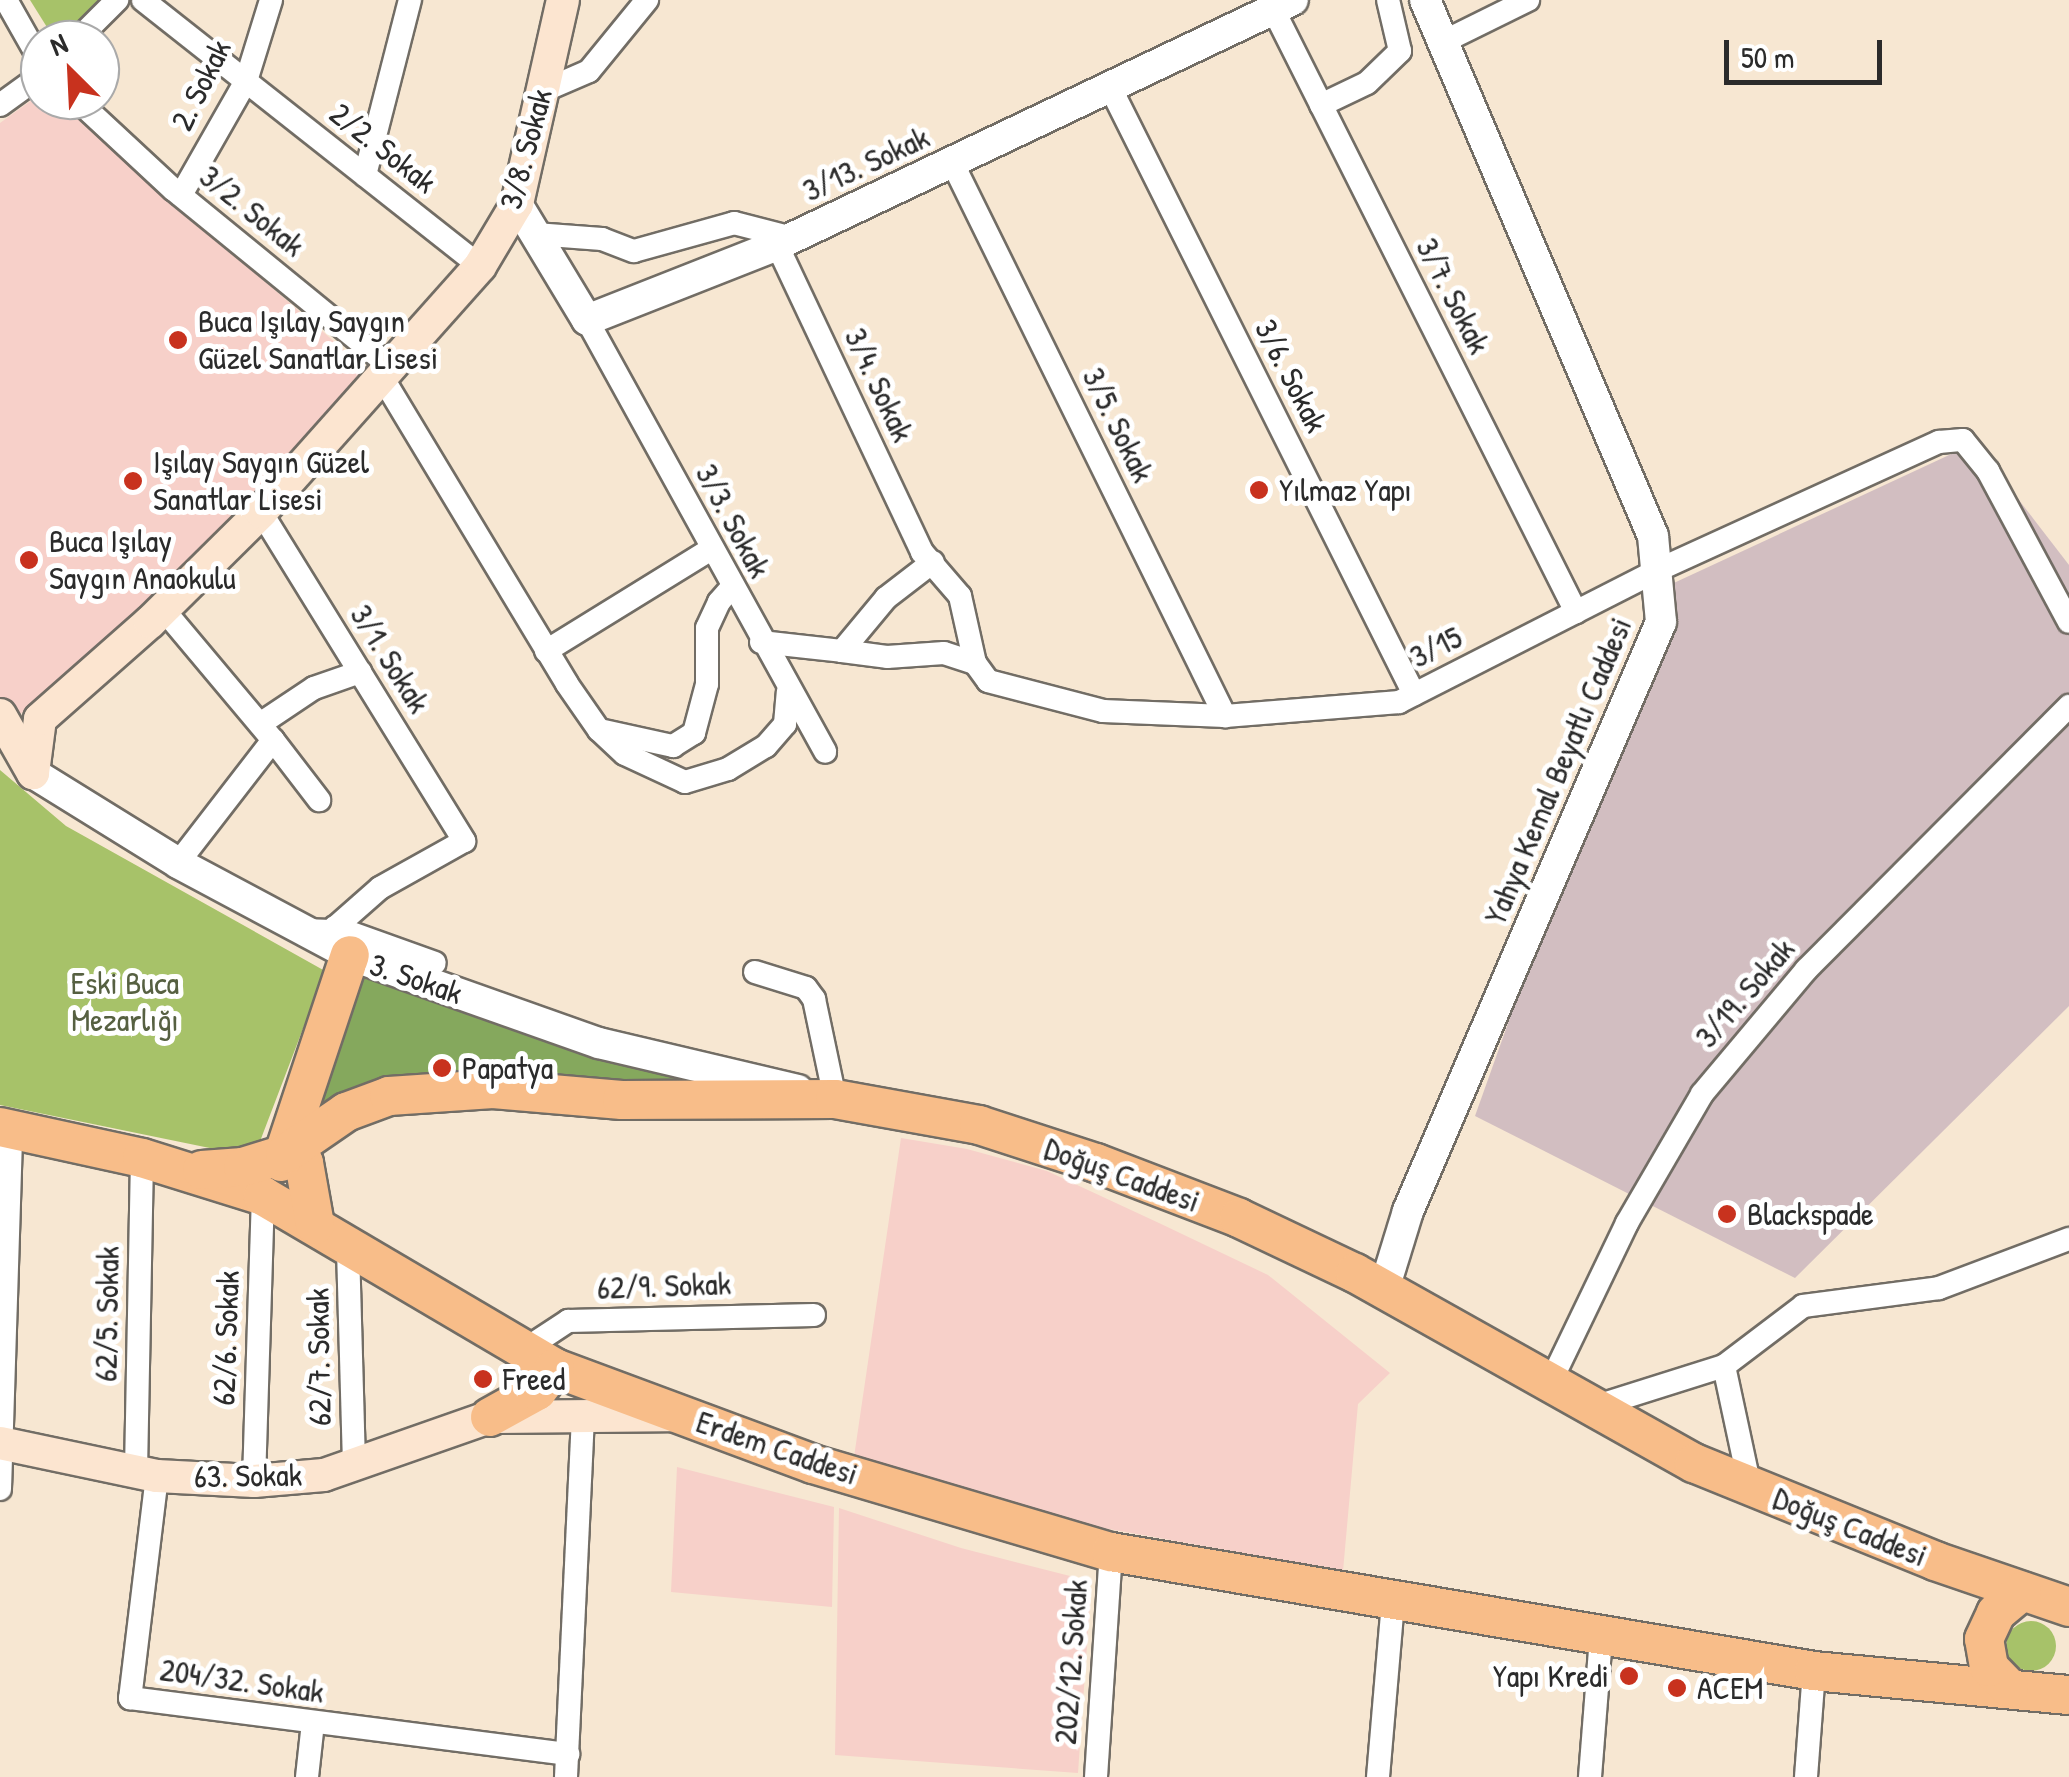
<!DOCTYPE html>
<meta charset="utf-8">
<style>
body{margin:0}
#map{position:relative;width:2069px;height:1777px;overflow:hidden;background:#f7e7d2;font-family:"Patrick Hand",sans-serif}
div>[style]{position:absolute}
.built>*{inset:0;background:#f7d0c9}
.industrial>*{inset:0;background:#d2bec1}
.green>*{inset:0;background:#a7c269}
.round{border-radius:50%}
.forest>*{inset:0;background:#85a85d}
.roads{filter:drop-shadow(2px 0 #726d65) drop-shadow(-2px 0 #726d65) drop-shadow(0 2px #726d65) drop-shadow(0 -2px #726d65)}
.minor>*{height:22px;margin:-11px;padding:0 11px;transform-origin:11px;border-radius:11px;background:#fff}
.tertiary>*{height:30px;margin:-15px;padding:0 15px;transform-origin:15px;border-radius:15px;background:#fff}
.secondary>*{height:32px;margin:-16px;padding:0 16px;transform-origin:16px;border-radius:16px;background:#fce5d0}
.primary>*{height:38px;margin:-19px;padding:0 19px;transform-origin:19px;border-radius:19px;background:#f8bd89}
.dots>*{width:28px;height:28px;translate:-50% -50%;box-sizing:border-box;border:5px solid #fff;border-radius:50%}
span{translate:-50% -50%;white-space:nowrap;text-align:center;line-height:1.15;-webkit-text-stroke:10px #fff;paint-order:stroke}
.street-label{font-size:32px;color:#2b2b2b}
.poi-label{font-size:32px;color:#2b2b2b}
.left{translate:0 -50%;text-align:left}
.right{translate:-100% -50%;text-align:right}
.park-label{font-size:32px;color:#566041}
.north{position:absolute;left:20px;top:20px;width:100px;height:100px;box-sizing:border-box;background:#fff;border:2px solid #aaa;border-radius:50%;rotate:336deg;font-size:28px;font-weight:700;line-height:40px;text-align:center;color:#2b2b2b}
.north::after{content:'';display:block;margin:auto;width:35px;height:45px;background:#c8321e;clip-path:polygon(50% 0,100% 100%,50% 72%,0 100%)}
.scale{position:absolute;left:1724px;top:40px;width:158px;height:45px;box-sizing:border-box;border:5px solid #2b2b2b;border-top:0;padding-left:12px;font-size:30px;line-height:35px;white-space:nowrap;color:#2b2b2b;-webkit-text-stroke:8px #fff;paint-order:stroke}
</style>
<div id="map">
<div class="built">
<i style="clip-path:polygon(40px 94px,40px 100px,56px 100px,367px 370px,163px 592px,17px 717px,0 700px,0 123px)"></i>
<i style="clip-path:polygon(901px 1138px,967px 1149px,1047px 1171px,1159px 1223px,1268px 1275px,1390px 1373px,1358px 1404px,1343px 1571px,992px 1508px,854px 1457px)"></i>
<i style="clip-path:polygon(677px 1467px,834px 1507px,832px 1607px,671px 1592px)"></i>
<i style="clip-path:polygon(839px 1508px,961px 1548px,1070px 1576px,1090px 1602px,1078px 1773px,835px 1755px)"></i>
</div>
<div class="industrial">
<i style="clip-path:polygon(1975px 443px,2069px 565px,2069px 1006px,1795px 1278px,1475px 1116px,1663px 588px)"></i>
</div>
<div class="green">
<i style="clip-path:polygon(30px 0,105px 0,66px 40px,55px 40px)"></i>
<i style="clip-path:polygon(0 770px,66px 826px,325px 971px,259px 1144px,239px 1154px,0 1105px)"></i>
<i class="round" style="left:2006px;top:1621px;width:50px;height:50px"></i>
</div>
<div class="forest">
<i style="clip-path:polygon(350px 974px,709px 1086px,583px 1089px,421px 1075px,308px 1111px)"></i>
</div>
<div class="roads">
<div class="minor">
<i style="left:6px;top:0;width:69px;rotate:60.5deg"></i>
<i style="left:143px;top:0;width:429px;rotate:38.3deg"></i>
<i style="left:1273px;top:9px;width:675px;rotate:63.32deg"></i>
<i style="left:77px;top:40px;width:57px;rotate:-45deg"></i>
<i style="left:1443px;top:42px;width:95px;rotate:-26.3deg"></i>
<i style="left:1110px;top:87px;width:679px;rotate:63.4deg"></i>
<i style="left:543px;top:91px;width:50px;rotate:-23.5deg"></i>
<i style="left:589px;top:71px;width:92px;rotate:-50.8deg"></i>
<i style="left:77px;top:100px;width:132px;rotate:42.9deg"></i>
<i style="left:174px;top:190px;width:280px;rotate:39.2deg"></i>
<i style="left:0;top:105px;width:49px;rotate:-35.9deg"></i>
<i style="left:1321px;top:105px;width:51px;rotate:-25.6deg"></i>
<i style="left:1367px;top:83px;width:46px;rotate:-44.1deg"></i>
<i style="left:1400px;top:51px;width:52px;rotate:-103.2deg"></i>
<i style="left:952px;top:162px;width:618px;rotate:63.77deg"></i>
<i style="left:365px;top:175px;width:181px;rotate:-75.6deg"></i>
<i style="left:181px;top:195px;width:131px;rotate:-60.3deg"></i>
<i style="left:246px;top:81px;width:85px;rotate:-72.8deg"></i>
<i style="left:535px;top:234px;width:67px;rotate:4.3deg"></i>
<i style="left:602px;top:239px;width:34px;rotate:21deg"></i>
<i style="left:634px;top:251px;width:104px;rotate:-15.6deg"></i>
<i style="left:734px;top:223px;width:61px;rotate:14.3deg"></i>
<i style="left:777px;top:245px;width:340px;rotate:64.7deg"></i>
<i style="left:922px;top:552px;width:58px;rotate:49.2deg"></i>
<i style="left:960px;top:596px;width:69px;rotate:77.4deg"></i>
<i style="left:975px;top:663px;width:22px;rotate:54deg"></i>
<i style="left:988px;top:681px;width:119px;rotate:14.6deg"></i>
<i style="left:1103px;top:711px;width:122px;rotate:2.3deg"></i>
<i style="left:1225px;top:716px;width:175px;rotate:-4.6deg"></i>
<i style="left:1399px;top:702px;width:291px;rotate:-27deg"></i>
<i style="left:1658px;top:570px;width:309px;rotate:-24.5deg"></i>
<i style="left:1939px;top:442px;width:24px;rotate:-5deg"></i>
<i style="left:1963px;top:440px;width:40px;rotate:51deg"></i>
<i style="left:1988px;top:471px;width:171px;rotate:61.8deg"></i>
<i style="left:587px;top:320px;width:493px;rotate:61.1deg"></i>
<i style="left:382px;top:377px;width:358px;rotate:58.9deg"></i>
<i style="left:567px;top:684px;width:56px;rotate:55.2deg"></i>
<i style="left:599px;top:730px;width:35px;rotate:43deg"></i>
<i style="left:625px;top:754px;width:66px;rotate:25deg"></i>
<i style="left:685px;top:782px;width:45px;rotate:-16.8deg"></i>
<i style="left:728px;top:769px;width:44px;rotate:-31.2deg"></i>
<i style="left:766px;top:746px;width:29px;rotate:-49deg"></i>
<i style="left:785px;top:724px;width:32px;rotate:-85deg"></i>
<i style="left:261px;top:512px;width:387px;rotate:58.3deg"></i>
<i style="left:464px;top:841px;width:96px;rotate:150.8deg"></i>
<i style="left:380px;top:888px;width:65px;rotate:138.7deg"></i>
<i style="left:331px;top:931px;width:28px;rotate:-178deg"></i>
<i style="left:163px;top:609px;width:171px;rotate:50deg"></i>
<i style="left:273px;top:740px;width:155px;rotate:127.7deg"></i>
<i style="left:761px;top:642px;width:81px;rotate:6.3deg"></i>
<i style="left:842px;top:651px;width:69px;rotate:-50.3deg"></i>
<i style="left:886px;top:598px;width:59px;rotate:-37.5deg"></i>
<i style="left:546px;top:651px;width:194px;rotate:-31.7deg"></i>
<i style="left:842px;top:651px;width:45px;rotate:7.6deg"></i>
<i style="left:887px;top:657px;width:57px;rotate:-4deg"></i>
<i style="left:944px;top:653px;width:33px;rotate:18deg"></i>
<i style="left:260px;top:724px;width:65px;rotate:-33.7deg"></i>
<i style="left:314px;top:688px;width:49px;rotate:-19.2deg"></i>
<i style="left:604px;top:731px;width:71px;rotate:12.3deg"></i>
<i style="left:673px;top:746px;width:25px;rotate:-32deg"></i>
<i style="left:694px;top:733px;width:51px;rotate:-75.1deg"></i>
<i style="left:707px;top:684px;width:56px;rotate:-90deg"></i>
<i style="left:707px;top:628px;width:29px;rotate:-65deg"></i>
<i style="left:719px;top:602px;width:20px;rotate:-49deg"></i>
<i style="left:273px;top:740px;width:76px;rotate:52.5deg"></i>
<i style="left:335px;top:927px;width:106px;rotate:19.8deg"></i>
<i style="left:755px;top:972px;width:53px;rotate:17.4deg"></i>
<i style="left:806px;top:988px;width:14px;rotate:54deg"></i>
<i style="left:814px;top:999px;width:102px;rotate:78.1deg"></i>
<i style="left:348px;top:1249px;width:214px;rotate:88.4deg"></i>
<i style="left:524px;top:1350px;width:53px;rotate:-33.4deg"></i>
<i style="left:568px;top:1321px;width:246px;rotate:-1.4deg"></i>
<i style="left:1724px;top:1366px;width:124px;rotate:77.9deg"></i>
<i style="left:1551px;top:1381px;width:175px;rotate:-64.3deg"></i>
<i style="left:1627px;top:1223px;width:149px;rotate:-59.8deg"></i>
<i style="left:1702px;top:1094px;width:162px;rotate:-50deg"></i>
<i style="left:1806px;top:970px;width:373px;rotate:-45.1deg"></i>
<i style="left:1594px;top:1407px;width:136px;rotate:-17.5deg"></i>
<i style="left:1724px;top:1366px;width:99px;rotate:-37.2deg"></i>
<i style="left:1803px;top:1306px;width:137px;rotate:-7.5deg"></i>
<i style="left:1939px;top:1288px;width:139px;rotate:-20.7deg"></i>
<i style="left:136px;top:1471px;width:313px;rotate:-88.9deg"></i>
<i style="left:157px;top:1476px;width:224px;rotate:96.9deg"></i>
<i style="left:130px;top:1698px;width:442px;rotate:7.3deg"></i>
<i style="left:254px;top:1481px;width:285px;rotate:-88.2deg"></i>
<i style="left:0;top:1489px;width:359px;rotate:-88.2deg"></i>
<i style="left:307px;top:1777px;width:54px;rotate:-83.7deg"></i>
<i style="left:566px;top:1777px;width:360px;rotate:-87.3deg"></i>
<i style="left:1096px;top:1777px;width:225px;rotate:-86.2deg"></i>
<i style="left:1378px;top:1777px;width:177px;rotate:-85.1deg"></i>
<i style="left:1590px;top:1777px;width:140px;rotate:-85.5deg"></i>
<i style="left:1806px;top:1777px;width:106px;rotate:-85.7deg"></i>
</div>
<div class="tertiary">
<i style="left:517px;top:204px;width:135px;rotate:58.9deg"></i>
<i style="left:587px;top:320px;width:204px;rotate:-21.5deg"></i>
<i style="left:777px;top:245px;width:571px;rotate:-25.4deg"></i>
<i style="left:33px;top:773px;width:171px;rotate:31.8deg"></i>
<i style="left:178px;top:863px;width:195px;rotate:28.1deg"></i>
<i style="left:350px;top:955px;width:264px;rotate:19.5deg"></i>
<i style="left:599px;top:1043px;width:204px;rotate:13.3deg"></i>
<i style="left:1384px;top:1289px;width:82px;rotate:-72.9deg"></i>
<i style="left:1408px;top:1211px;width:641px;rotate:-66.75deg"></i>
<i style="left:1661px;top:622px;width:86px;rotate:-95.3deg"></i>
<i style="left:1653px;top:536px;width:582px;rotate:-113.04deg"></i>
</div>
<div class="secondary">
<i style="left:0;top:715px;width:67px;rotate:60.4deg"></i>
<i style="left:33px;top:773px;width:54px;rotate:-82.6deg"></i>
<i style="left:40px;top:719px;width:147px;rotate:-41.4deg"></i>
<i style="left:150px;top:622px;width:156px;rotate:-44.7deg"></i>
<i style="left:261px;top:512px;width:329px;rotate:-48.3deg"></i>
<i style="left:480px;top:266px;width:72px;rotate:-59.2deg"></i>
<i style="left:517px;top:204px;width:209px;rotate:-77.3deg"></i>
<i style="left:0;top:1443px;width:160px;rotate:11.9deg"></i>
<i style="left:157px;top:1476px;width:97px;rotate:3deg"></i>
<i style="left:254px;top:1481px;width:70px;rotate:-4.9deg"></i>
<i style="left:324px;top:1475px;width:176px;rotate:-19.3deg"></i>
<i style="left:490px;top:1417px;width:182px;rotate:-0.6deg"></i>
</div>
<div class="primary">
<i style="left:0;top:1127px;width:145px;rotate:12.3deg"></i>
<i style="left:142px;top:1158px;width:127px;rotate:17.4deg"></i>
<i style="left:263px;top:1196px;width:339px;rotate:30.5deg"></i>
<i style="left:555px;top:1368px;width:275px;rotate:20.4deg"></i>
<i style="left:813px;top:1464px;width:311px;rotate:16.5deg"></i>
<i style="left:1111px;top:1552px;width:713px;rotate:9.61deg"></i>
<i style="left:1814px;top:1671px;width:256px;rotate:5.4deg"></i>
<i style="left:285px;top:1154px;width:21px;rotate:25deg"></i>
<i style="left:304px;top:1163px;width:63px;rotate:79.9deg"></i>
<i style="left:281px;top:1162px;width:218px;rotate:-71.6deg"></i>
<i style="left:202px;top:1170px;width:41px;rotate:-4.2deg"></i>
<i style="left:243px;top:1167px;width:44px;rotate:-17.2deg"></i>
<i style="left:285px;top:1154px;width:74px;rotate:-34.5deg"></i>
<i style="left:346px;top:1112px;width:46px;rotate:-20.4deg"></i>
<i style="left:389px;top:1096px;width:104px;rotate:-3.9deg"></i>
<i style="left:493px;top:1089px;width:129px;rotate:4.9deg"></i>
<i style="left:622px;top:1100px;width:213px;rotate:-0.3deg"></i>
<i style="left:835px;top:1099px;width:146px;rotate:10.2deg"></i>
<i style="left:979px;top:1125px;width:123px;rotate:18deg"></i>
<i style="left:1096px;top:1163px;width:153px;rotate:21deg"></i>
<i style="left:1239px;top:1218px;width:128px;rotate:25.4deg"></i>
<i style="left:1355px;top:1273px;width:389px;rotate:29.3deg"></i>
<i style="left:1694px;top:1463px;width:260px;rotate:22.1deg"></i>
<i style="left:1935px;top:1561px;width:142px;rotate:18.9deg"></i>
<i style="left:490px;top:1417px;width:54px;rotate:-29deg"></i>
<i style="left:537px;top:1391px;width:29px;rotate:-52deg"></i>
<i style="left:2009px;top:1688px;width:29px;rotate:-134deg"></i>
<i style="left:1989px;top:1667px;width:28px;rotate:-100deg"></i>
<i style="left:1984px;top:1639px;width:29px;rotate:-65deg"></i>
<i style="left:1996px;top:1613px;width:34px;rotate:-40deg"></i>
</div>
</div>
<div class="dots">
<i style="left:178px;top:340px;background:#c8321e"></i>
<i style="left:133px;top:481px;background:#c8321e"></i>
<i style="left:1259px;top:490px;background:#c8321e"></i>
<i style="left:29px;top:560px;background:#c8321e"></i>
<i style="left:442px;top:1068px;background:#c8321e"></i>
<i style="left:1727px;top:1214px;background:#c8321e"></i>
<i style="left:483px;top:1379px;background:#c8321e"></i>
<i style="left:1629px;top:1676px;background:#c8321e"></i>
<i style="left:1677px;top:1688px;background:#c8321e"></i>
</div>
<div class="street-label">
<span style="left:201px;top:85px;rotate:-64deg">2. Sokak</span>
<span style="left:383px;top:148px;rotate:38deg">2/2. Sokak</span>
<span style="left:526px;top:149px;rotate:-75deg">3/8. Sokak</span>
<span style="left:866px;top:164px;rotate:-25deg">3/13. Sokak</span>
<span style="left:252px;top:211px;rotate:39deg">3/2. Sokak</span>
<span style="left:1453px;top:296px;rotate:63deg">3/7. Sokak</span>
<span style="left:1291px;top:376px;rotate:63deg">3/6. Sokak</span>
<span style="left:879px;top:385px;rotate:65deg">3/4. Sokak</span>
<span style="left:1118px;top:425px;rotate:64deg">3/5. Sokak</span>
<span style="left:733px;top:521px;rotate:62deg">3/3. Sokak</span>
<span style="left:1436px;top:647px;rotate:-27deg">3/15</span>
<span style="left:390px;top:659px;rotate:58deg">3/1. Sokak</span>
<span style="left:1558px;top:771px;rotate:-67deg">Yahya Kemal Beyatlı Caddesi</span>
<span style="left:416px;top:979px;rotate:19deg">3. Sokak</span>
<span style="left:1745px;top:993px;rotate:-49deg">3/19. Sokak</span>
<span style="left:1122px;top:1175px;rotate:20deg">Doğuş Caddesi</span>
<span style="left:664px;top:1286px;rotate:-2deg">62/9. Sokak</span>
<span style="left:107px;top:1314px;rotate:-89deg">62/5. Sokak</span>
<span style="left:226px;top:1338px;rotate:-88deg">62/6. Sokak</span>
<span style="left:319px;top:1357px;rotate:-91deg">62/7. Sokak</span>
<span style="left:777px;top:1448px;rotate:19deg">Erdem Caddesi</span>
<span style="left:248px;top:1476px;rotate:-1deg">63. Sokak</span>
<span style="left:1850px;top:1527px;rotate:22deg">Doğuş Caddesi</span>
<span style="left:1071px;top:1662px;rotate:-86deg">202/12. Sokak</span>
<span style="left:242px;top:1681px;rotate:8deg">204/32. Sokak</span>
</div>
<div class="poi-label">
<span class="left" style="left:198px;top:340px">Buca Işılay Saygın<br>Güzel Sanatlar Lisesi</span>
<span class="left" style="left:153px;top:481px">Işılay Saygın Güzel<br>Sanatlar Lisesi</span>
<span class="left" style="left:1279px;top:490px">Yılmaz Yapı</span>
<span class="left" style="left:49px;top:560px">Buca Işılay<br>Saygın Anaokulu</span>
<span class="left" style="left:462px;top:1068px">Papatya</span>
<span class="left" style="left:1747px;top:1214px">Blackspade</span>
<span class="left" style="left:503px;top:1379px">Freed</span>
<span class="right" style="left:1609px;top:1676px">Yapı Kredi</span>
<span class="left" style="left:1697px;top:1688px">ACEM</span>
</div>
<div class="park-label">
<span style="left:125px;top:1002px">Eski Buca<br>Mezarlığı</span>
</div>
<div class="north">N</div>
<div class="scale">50 m</div>
</div>
